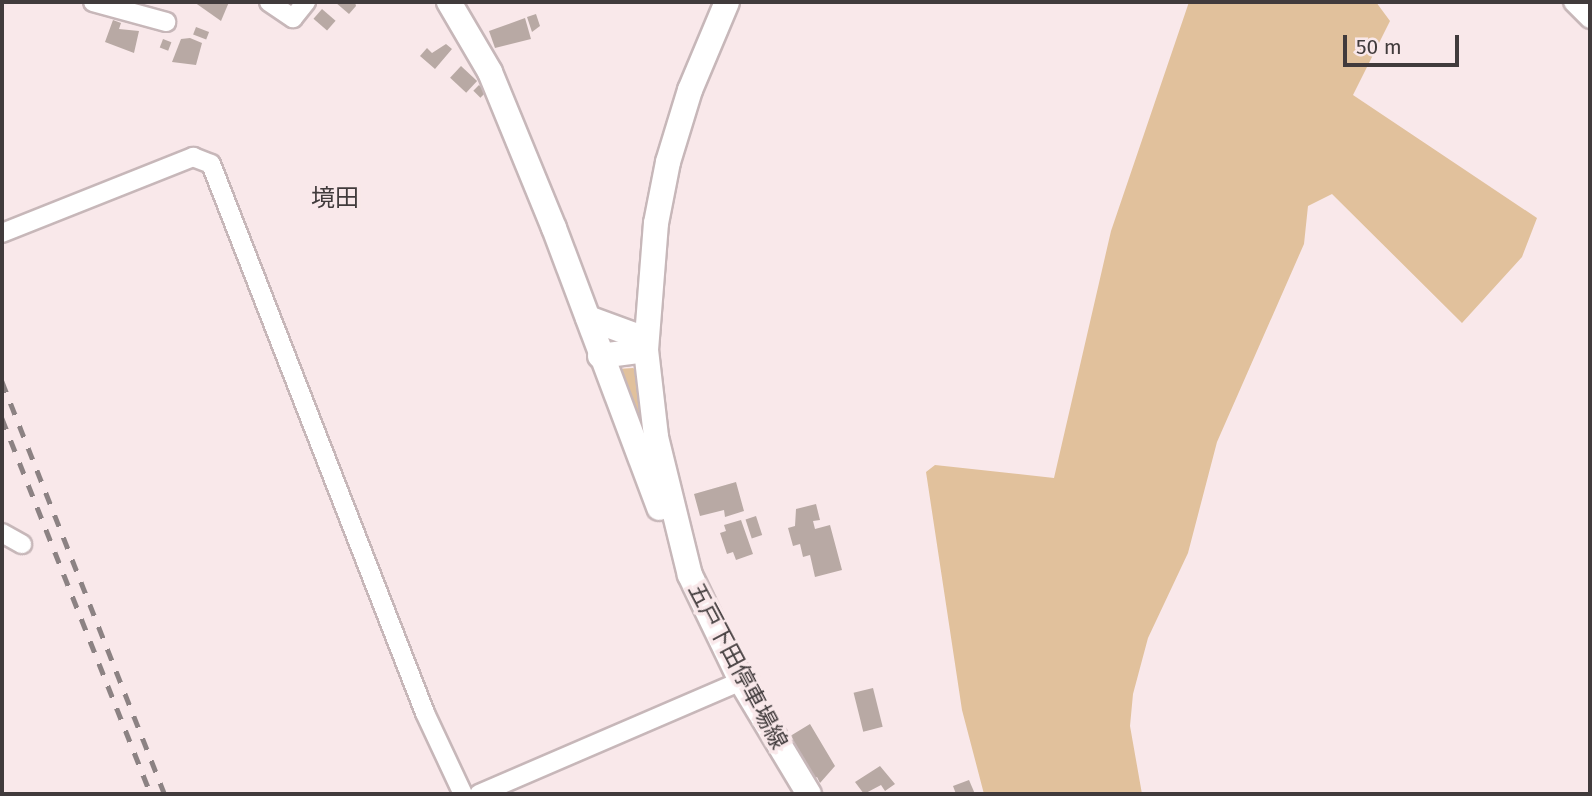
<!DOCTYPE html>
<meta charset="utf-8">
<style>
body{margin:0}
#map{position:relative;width:1592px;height:796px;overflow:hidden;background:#f9e8ea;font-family:"Fira Sans","Noto Sans JP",sans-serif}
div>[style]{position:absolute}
.green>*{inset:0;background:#e1c19c}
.building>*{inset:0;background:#b8a9a4;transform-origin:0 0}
.roads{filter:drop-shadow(2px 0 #c7b7b9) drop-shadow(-2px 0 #c7b7b9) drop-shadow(0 2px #c7b7b9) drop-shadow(0 -2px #c7b7b9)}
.street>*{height:18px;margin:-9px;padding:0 9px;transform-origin:9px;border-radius:9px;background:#fff}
.secondary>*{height:24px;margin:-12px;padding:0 12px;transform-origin:12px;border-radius:12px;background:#fff}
.rail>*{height:4.5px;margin-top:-2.25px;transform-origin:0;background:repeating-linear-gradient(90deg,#8c8283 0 12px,transparent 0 24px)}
span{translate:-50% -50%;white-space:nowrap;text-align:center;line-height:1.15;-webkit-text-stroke:7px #f9e8ea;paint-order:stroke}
.street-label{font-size:23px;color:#413b3c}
.neighbourhood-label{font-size:24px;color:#413b3c}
.frame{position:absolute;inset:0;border:4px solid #413b3c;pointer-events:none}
.scale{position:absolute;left:1343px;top:35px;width:116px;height:32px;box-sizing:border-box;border:4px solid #413b3c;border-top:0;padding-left:9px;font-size:21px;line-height:24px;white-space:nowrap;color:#413b3c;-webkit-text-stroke:5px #f9e8ea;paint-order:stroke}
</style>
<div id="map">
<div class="green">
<i style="clip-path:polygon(1189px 2px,1376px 2px,1390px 21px,1353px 95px,1537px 218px,1522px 257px,1462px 323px,1332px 194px,1308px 206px,1304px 244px,1217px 442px,1188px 553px,1148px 638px,1133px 694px,1130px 726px,1142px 794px,984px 794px,962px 710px,926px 472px,935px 465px,1054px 478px,1111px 231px)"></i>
<i style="clip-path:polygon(633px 368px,640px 372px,647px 446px,618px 369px)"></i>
</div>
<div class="building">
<i style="clip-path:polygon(194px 2px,229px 2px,221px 21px)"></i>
<i style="clip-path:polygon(335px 2px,355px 2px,356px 6px,349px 14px)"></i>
<i style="left:322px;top:9px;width:18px;height:13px;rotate:41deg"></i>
<i style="clip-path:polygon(536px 14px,540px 26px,532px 32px,527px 17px)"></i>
<i style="clip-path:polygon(525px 18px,531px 39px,495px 48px,489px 31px)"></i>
<i style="clip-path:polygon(113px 20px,121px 23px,119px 29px,139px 31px,134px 53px,105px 42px)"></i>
<i style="left:196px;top:27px;width:14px;height:8px;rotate:21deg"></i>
<i style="clip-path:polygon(190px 38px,202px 43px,196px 65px,172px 62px,181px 39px)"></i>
<i style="left:163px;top:39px;width:9px;height:9px;rotate:21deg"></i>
<i style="clip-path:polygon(446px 44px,452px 49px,435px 69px,420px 56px,427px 48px,432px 53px)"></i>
<i style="left:461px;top:66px;width:22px;height:16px;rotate:43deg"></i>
<i style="left:479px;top:85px;width:10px;height:8px;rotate:45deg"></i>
<i style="clip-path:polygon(736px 482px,744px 511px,725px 517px,724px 510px,700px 516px,694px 494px)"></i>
<i style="clip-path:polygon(816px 504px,820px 520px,813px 521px,815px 529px,830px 525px,842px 570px,815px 577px,810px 555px,803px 557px,800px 544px,793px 546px,788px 528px,795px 526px,796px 509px)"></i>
<i style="left:756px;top:516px;width:20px;height:11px;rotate:72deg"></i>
<i style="clip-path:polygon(741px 520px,753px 554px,736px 560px,733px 552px,727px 554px,720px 533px,726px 531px,724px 525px)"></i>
<i style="left:873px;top:688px;width:40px;height:20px;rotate:76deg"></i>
<i style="clip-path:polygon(810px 724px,835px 766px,820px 783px,817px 777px,812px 780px,787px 738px)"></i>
<i style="clip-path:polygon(880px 766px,895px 784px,885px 791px,881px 785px,864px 794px,855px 782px)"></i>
<i style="clip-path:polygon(969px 780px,975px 794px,956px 794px,953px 786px)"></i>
</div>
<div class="roads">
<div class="street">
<i style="left:93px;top:2px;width:76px;rotate:15.3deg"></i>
<i style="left:269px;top:2px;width:29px;rotate:34deg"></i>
<i style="left:293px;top:18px;width:21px;rotate:-51deg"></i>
<i style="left:1573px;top:2px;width:24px;rotate:45deg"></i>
<i style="left:2px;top:233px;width:206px;rotate:-21.7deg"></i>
<i style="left:193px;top:157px;width:19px;rotate:21deg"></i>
<i style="left:211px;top:164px;width:589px;rotate:68.7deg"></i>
<i style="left:425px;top:713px;width:89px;rotate:64.9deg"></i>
<i style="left:2px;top:533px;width:23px;rotate:29deg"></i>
<i style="left:479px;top:794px;width:285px;rotate:-23.3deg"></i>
</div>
<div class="secondary">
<i style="left:449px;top:2px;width:81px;rotate:59.6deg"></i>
<i style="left:490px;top:72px;width:169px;rotate:67.7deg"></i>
<i style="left:554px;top:228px;width:299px;rotate:69.4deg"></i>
<i style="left:727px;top:2px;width:95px;rotate:112.8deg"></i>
<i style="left:690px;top:90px;width:75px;rotate:107deg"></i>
<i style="left:668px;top:162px;width:62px;rotate:101.1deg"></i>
<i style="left:656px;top:223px;width:127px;rotate:94.5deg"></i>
<i style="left:646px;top:350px;width:88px;rotate:83.4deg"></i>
<i style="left:656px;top:437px;width:142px;rotate:76.2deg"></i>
<i style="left:690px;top:575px;width:118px;rotate:64.3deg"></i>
<i style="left:741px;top:681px;width:132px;rotate:59deg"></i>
<i style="left:588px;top:318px;width:61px;rotate:20.2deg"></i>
<i style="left:600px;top:356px;width:46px;rotate:-7.4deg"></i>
</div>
</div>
<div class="rail">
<i style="left:2px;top:381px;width:444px;rotate:68.5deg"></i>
<i style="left:2px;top:418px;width:404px;rotate:68.4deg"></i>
</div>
<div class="street-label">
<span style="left:738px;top:666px;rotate:62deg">五戸下田停車場線</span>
</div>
<div class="neighbourhood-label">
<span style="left:335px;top:199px">境田</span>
</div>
<div class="frame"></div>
<div class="scale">50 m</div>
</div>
